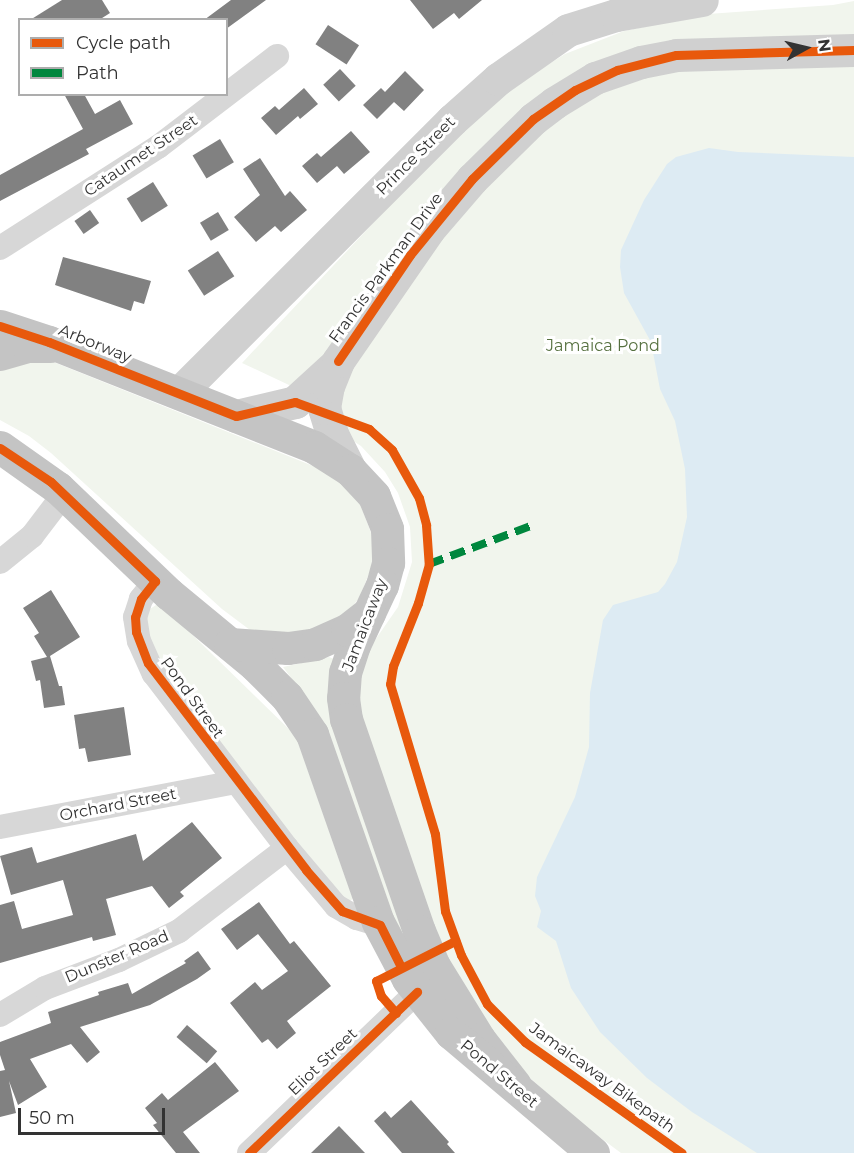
<!DOCTYPE html>
<style>
body{margin:0}
#map{position:relative;width:854px;height:1153px;overflow:hidden;background:#fff;font-family:Montserrat,sans-serif}
div>[style]{position:absolute}
.green>*{inset:0;background:#f1f5ed}
.water>*{inset:0;background:#ddebf3}
.building>*{inset:0;background:#818181;transform-origin:0 0}
.street>*{height:24px;margin:-12px;padding:0 12px;transform-origin:12px;border-radius:12px;background:#d7d7d7}
.secondary>*{height:33px;margin:-16.5px;padding:0 16.5px;transform-origin:16.5px;border-radius:16.5px;background:#d0d0d0}
.highway>*{height:33px;margin:-16.5px;padding:0 16.5px;transform-origin:16.5px;border-radius:16.5px;background:#c4c4c4}
.quiet>*{height:8px;margin-top:-4px;transform-origin:0;background:repeating-linear-gradient(90deg,#00873e 0 15px,transparent 0 23px)}
.cycleway>*{height:9px;margin:-4.5px;padding:0 4.5px;transform-origin:4.5px;border-radius:4.5px;background:#e8590c}
span{translate:-50% -50%;white-space:nowrap;text-align:center;line-height:1.15;-webkit-text-stroke:6px #fff;paint-order:stroke}
.street-label{font-size:16px;color:#333}
.park-label{font-size:16px;color:#56703f}
.legend{position:absolute;left:18px;top:18px;width:210px;height:78px;box-sizing:border-box;background:#fff;border:2px solid #adadad;margin:0;padding:8px 10px;list-style:none;font-size:18px;color:#333}
.legend li{display:flex;align-items:center;gap:12px;height:30px}
.legend b{width:30px;border:2px solid #adadad}
.north{position:absolute;left:776px;top:18px;width:60px;height:60px;-webkit-text-stroke:4px #fff;paint-order:stroke;rotate:82deg;font-size:16px;font-weight:700;line-height:24px;text-align:center;color:#333}
.north::after{content:'';display:block;margin:auto;width:21px;height:27px;background:#333;clip-path:polygon(50% 0,100% 100%,50% 72%,0 100%)}
.scale{position:absolute;left:18px;top:1108px;width:147px;height:27px;box-sizing:border-box;border:3px solid #333;border-top:0;padding-left:8px;font-size:18px;line-height:21px;white-space:nowrap;color:#333;-webkit-text-stroke:4px #fff;paint-order:stroke}
</style>
<div id="map">
<div class="green">
<i style="clip-path:polygon(854px 1px,854px 1153px,621px 1153px,582px 1124px,512px 1062px,454px 980px,368px 741px,358px 699px,361px 668px,373px 643px,398px 607px,412px 562px,410px 527px,398px 493px,385px 472px,361px 446px,344px 435px,289px 385px,242px 363px,468px 122px,533px 74px,565px 54px,624px 31px,708px 14px,833px 5px)"></i>
<i style="clip-path:polygon(36px 355px,323px 470px,355px 490px,374px 541px,371px 569px,359px 598px,350px 610px,306px 635px,250px 630px,222px 609px,51px 453px,29px 436px,0 420px,0 368px)"></i>
<i style="clip-path:polygon(156px 605px,165px 608px,296px 736px,353px 899px,349px 901px,343px 897px,288px 834px,168px 675px,150px 644px,145px 620px,150px 609px)"></i>
<i style="clip-path:polygon(329px 657px,334px 659px,409px 958px,304px 695px,283px 667px)"></i>
</div>
<div class="water">
<i style="clip-path:polygon(709px 148px,738px 152px,854px 157px,854px 1153px,757px 1153px,692px 1112px,647px 1078px,600px 1032px,571px 988px,556px 941px,537px 927px,541px 911px,535px 896px,537px 877px,575px 797px,589px 747px,590px 693px,603px 620px,613px 605px,658px 592px,665px 584px,677px 562px,687px 517px,685px 469px,675px 421px,660px 389px,651px 342px,624px 293px,620px 267px,621px 250px,644px 200px,667px 164px,676px 157px)"></i>
</div>
<div class="building">
<i style="clip-path:polygon(62px 0,102px 0,110px 13px,99px 20px,30px 20px)"></i>
<i style="clip-path:polygon(231px 0,266px 0,226px 29px,226px 20px,204px 20px)"></i>
<i style="clip-path:polygon(410px 0,482px 0,459px 19px,454px 13px,433px 29px)"></i>
<i style="left:328px;top:25px;width:37px;height:23px;rotate:33deg"></i>
<i style="left:340px;top:69px;width:23px;height:23px;rotate:47deg"></i>
<i style="clip-path:polygon(405px 71px,424px 90px,404px 111px,394px 102px,377px 119px,363px 105px,381px 88px,385px 92px)"></i>
<i style="clip-path:polygon(304px 88px,318px 104px,300px 119px,298px 116px,276px 135px,261px 118px,275px 106px,279px 110px)"></i>
<i style="clip-path:polygon(64px 94px,84px 94px,95px 114px,120px 100px,133px 124px,86px 149px,89px 154px,0 201px,0 175px,83px 129px)"></i>
<i style="clip-path:polygon(351px 131px,370px 152px,344px 174px,337px 166px,317px 183px,302px 166px,317px 153px,321px 157px)"></i>
<i style="left:220px;top:139px;width:27px;height:32px;rotate:59deg"></i>
<i style="clip-path:polygon(260px 158px,285px 196px,290px 191px,307px 210px,281px 232px,275px 226px,256px 242px,234px 217px,260px 195px,243px 169px)"></i>
<i style="left:153px;top:182px;width:28px;height:31px;rotate:58deg"></i>
<i style="left:90px;top:210px;width:16px;height:19px;rotate:55deg"></i>
<i style="left:218px;top:212px;width:21px;height:21px;rotate:59deg"></i>
<i style="left:218px;top:251px;width:30px;height:36px;rotate:57deg"></i>
<i style="clip-path:polygon(63px 257px,151px 281px,144px 304px,134px 301px,131px 311px,55px 285px)"></i>
<i style="clip-path:polygon(51px 590px,80px 637px,50px 656px,59px 686px,62px 686px,65px 705px,44px 708px,40px 680px,36px 681px,31px 661px,47px 657px,34px 636px,39px 633px,23px 608px)"></i>
<i style="clip-path:polygon(124px 707px,131px 755px,88px 762px,85px 748px,79px 749px,74px 715px)"></i>
<i style="clip-path:polygon(192px 822px,222px 858px,180px 892px,184px 896px,169px 908px,152px 886px,106px 899px,116px 935px,93px 941px,92px 937px,0 963px,0 905px,14px 901px,22px 929px,73px 915px,63px 880px,11px 895px,0 856px,32px 847px,37px 863px,136px 834px,143px 861px)"></i>
<i style="clip-path:polygon(259px 902px,290px 944px,294px 941px,331px 986px,287px 1021px,296px 1033px,277px 1049px,268px 1039px,262px 1043px,230px 1003px,255px 982px,262px 990px,288px 971px,258px 934px,237px 950px,221px 929px)"></i>
<i style="clip-path:polygon(198px 951px,211px 969px,197px 979px,150px 1005px,80px 1027px,100px 1052px,87px 1063px,71px 1044px,30px 1059px,47px 1087px,18px 1105px,9px 1081px,16px 1113px,0 1117px,0 1071px,5px 1070px,0 1055px,0 1042px,51px 1023px,48px 1012px,99px 995px,98px 992px,128px 983px,132px 994px,186px 963px,184px 961px)"></i>
<i style="left:187px;top:1025px;width:40px;height:16px;rotate:41deg"></i>
<i style="clip-path:polygon(215px 1062px,239px 1091px,183px 1132px,200px 1153px,176px 1153px,153px 1125px,157px 1123px,145px 1108px,162px 1093px,168px 1100px)"></i>
<i style="clip-path:polygon(411px 1100px,449px 1142px,447px 1144px,455px 1153px,402px 1153px,374px 1121px,385px 1111px,391px 1118px)"></i>
<i style="clip-path:polygon(339px 1126px,365px 1153px,311px 1153px)"></i>
</div>
<div class="street">
<i style="left:0;top:248px;width:188px;rotate:-32.6deg"></i>
<i style="left:158px;top:147px;width:150px;rotate:-37.4deg"></i>
<i style="left:0;top:562px;width:41px;rotate:-39.1deg"></i>
<i style="left:32px;top:536px;width:53px;rotate:-52.7deg"></i>
<i style="left:155px;top:581px;width:23px;rotate:128deg"></i>
<i style="left:141px;top:599px;width:19px;rotate:108deg"></i>
<i style="left:135px;top:617px;width:24px;rotate:81deg"></i>
<i style="left:139px;top:641px;width:36px;rotate:66deg"></i>
<i style="left:154px;top:674px;width:219px;rotate:52.6deg"></i>
<i style="left:287px;top:848px;width:76px;rotate:49.8deg"></i>
<i style="left:336px;top:906px;width:24px;rotate:30deg"></i>
<i style="left:357px;top:918px;width:24px;rotate:17deg"></i>
<i style="left:0;top:827px;width:240px;rotate:-10.8deg"></i>
<i style="left:0;top:1015px;width:52px;rotate:-31deg"></i>
<i style="left:45px;top:988px;width:79px;rotate:-20.7deg"></i>
<i style="left:119px;top:960px;width:67px;rotate:-25.8deg"></i>
<i style="left:179px;top:931px;width:136px;rotate:-37.5deg"></i>
<i style="left:249px;top:1153px;width:233px;rotate:-43.8deg"></i>
</div>
<div class="secondary">
<i style="left:179px;top:393px;width:386px;rotate:-45deg"></i>
<i style="left:452px;top:120px;width:62px;rotate:-41.7deg"></i>
<i style="left:498px;top:79px;width:85px;rotate:-35deg"></i>
<i style="left:568px;top:30px;width:50px;rotate:-17.4deg"></i>
<i style="left:616px;top:15px;width:87px;rotate:-9.9deg"></i>
<i style="left:236px;top:416px;width:61px;rotate:-13.3deg"></i>
<i style="left:295px;top:402px;width:52px;rotate:-42.6deg"></i>
<i style="left:350px;top:470px;width:40px;rotate:-116.6deg"></i>
<i style="left:332px;top:434px;width:27px;rotate:-107deg"></i>
<i style="left:324px;top:408px;width:22px;rotate:-80deg"></i>
<i style="left:328px;top:386px;width:27px;rotate:-68deg"></i>
<i style="left:338px;top:361px;width:160px;rotate:-55.4deg"></i>
<i style="left:429px;top:229px;width:66px;rotate:-49.3deg"></i>
<i style="left:472px;top:179px;width:86px;rotate:-44.5deg"></i>
<i style="left:533px;top:119px;width:26px;rotate:-37deg"></i>
<i style="left:554px;top:103px;width:48px;rotate:-31.4deg"></i>
<i style="left:595px;top:78px;width:49px;rotate:-19.2deg"></i>
<i style="left:641px;top:62px;width:36px;rotate:-11deg"></i>
<i style="left:676px;top:55px;width:178px;rotate:-1.6deg"></i>
</div>
<div class="highway">
<i style="left:0;top:326px;width:52px;rotate:18.1deg"></i>
<i style="left:49px;top:342px;width:285px;rotate:21.6deg"></i>
<i style="left:314px;top:447px;width:43px;rotate:32.6deg"></i>
<i style="left:350px;top:470px;width:35px;rotate:47deg"></i>
<i style="left:374px;top:496px;width:35px;rotate:68deg"></i>
<i style="left:387px;top:529px;width:34px;rotate:88deg"></i>
<i style="left:388px;top:563px;width:23px;rotate:105deg"></i>
<i style="left:382px;top:585px;width:66px;rotate:115deg"></i>
<i style="left:354px;top:645px;width:28px;rotate:108deg"></i>
<i style="left:345px;top:672px;width:26px;rotate:94deg"></i>
<i style="left:343px;top:698px;width:21px;rotate:82deg"></i>
<i style="left:346px;top:719px;width:224px;rotate:71deg"></i>
<i style="left:419px;top:931px;width:38px;rotate:67deg"></i>
<i style="left:434px;top:966px;width:86px;rotate:58.3deg"></i>
<i style="left:479px;top:1039px;width:58px;rotate:52deg"></i>
<i style="left:0;top:354px;width:29px;rotate:-16deg"></i>
<i style="left:28px;top:346px;width:22px"></i>
<i style="left:0;top:447px;width:71px;rotate:35.3deg"></i>
<i style="left:58px;top:488px;width:153px;rotate:43.7deg"></i>
<i style="left:169px;top:594px;width:112px;rotate:39.5deg"></i>
<i style="left:255px;top:665px;width:45px;rotate:45deg"></i>
<i style="left:287px;top:697px;width:45px;rotate:56deg"></i>
<i style="left:312px;top:734px;width:199px;rotate:70.7deg"></i>
<i style="left:378px;top:922px;width:64px;rotate:62.2deg"></i>
<i style="left:408px;top:979px;width:69px;rotate:51.5deg"></i>
<i style="left:451px;top:1033px;width:186px;rotate:40.2deg"></i>
<i style="left:230px;top:644px;width:58px;rotate:3.9deg"></i>
<i style="left:288px;top:648px;width:27px;rotate:-8deg"></i>
<i style="left:315px;top:644px;width:35px;rotate:-24deg"></i>
<i style="left:347px;top:630px;width:28px;rotate:-38deg"></i>
</div>
<div class="quiet">
<i style="left:429px;top:564px;width:114px;rotate:-20.5deg"></i>
</div>
<div class="cycleway">
<i style="left:0;top:326px;width:52px;rotate:18.1deg"></i>
<i style="left:49px;top:342px;width:201px;rotate:21.6deg"></i>
<i style="left:236px;top:416px;width:61px;rotate:-13.3deg"></i>
<i style="left:295px;top:402px;width:79px;rotate:20deg"></i>
<i style="left:369px;top:429px;width:31px;rotate:42deg"></i>
<i style="left:392px;top:450px;width:55px;rotate:60.6deg"></i>
<i style="left:419px;top:498px;width:28px;rotate:75deg"></i>
<i style="left:426px;top:525px;width:39px;rotate:86deg"></i>
<i style="left:429px;top:564px;width:41px;rotate:105.8deg"></i>
<i style="left:418px;top:603px;width:68px;rotate:111.6deg"></i>
<i style="left:393px;top:666px;width:18px;rotate:99deg"></i>
<i style="left:390px;top:684px;width:157px;rotate:73.3deg"></i>
<i style="left:435px;top:834px;width:78px;rotate:82.6deg"></i>
<i style="left:445px;top:911px;width:47px;rotate:70deg"></i>
<i style="left:461px;top:955px;width:55px;rotate:62deg"></i>
<i style="left:487px;top:1004px;width:54px;rotate:45deg"></i>
<i style="left:525px;top:1042px;width:192px;rotate:35.3deg"></i>
<i style="left:338px;top:361px;width:128px;rotate:-55.8deg"></i>
<i style="left:410px;top:255px;width:98px;rotate:-50.8deg"></i>
<i style="left:472px;top:179px;width:86px;rotate:-44.5deg"></i>
<i style="left:533px;top:119px;width:51px;rotate:-34.6deg"></i>
<i style="left:575px;top:90px;width:47px;rotate:-25.5deg"></i>
<i style="left:617px;top:70px;width:61px;rotate:-14.3deg"></i>
<i style="left:676px;top:55px;width:178px;rotate:-1.6deg"></i>
<i style="left:0;top:448px;width:61px;rotate:33.7deg"></i>
<i style="left:51px;top:482px;width:144px;rotate:43.6deg"></i>
<i style="left:155px;top:581px;width:23px;rotate:128deg"></i>
<i style="left:141px;top:599px;width:19px;rotate:108deg"></i>
<i style="left:135px;top:617px;width:15px;rotate:86deg"></i>
<i style="left:136px;top:632px;width:33px;rotate:69deg"></i>
<i style="left:148px;top:663px;width:260px;rotate:52.6deg"></i>
<i style="left:306px;top:870px;width:55px;rotate:48.7deg"></i>
<i style="left:342px;top:911px;width:40px;rotate:20.2deg"></i>
<i style="left:380px;top:925px;width:47px;rotate:63.4deg"></i>
<i style="left:396px;top:1013px;width:23px;rotate:-131deg"></i>
<i style="left:381px;top:996px;width:16px;rotate:-108deg"></i>
<i style="left:376px;top:981px;width:89px;rotate:-26.9deg"></i>
<i style="left:249px;top:1153px;width:233px;rotate:-43.8deg"></i>
</div>
<div class="street-label">
<span style="left:141px;top:156px;rotate:-34deg">Cataumet Street</span>
<span style="left:416px;top:156px;rotate:-45deg">Prince Street</span>
<span style="left:386px;top:268px;rotate:-54deg">Francis Parkman Drive</span>
<span style="left:95px;top:344px;rotate:22deg">Arborway</span>
<span style="left:365px;top:625px;rotate:-69deg">Jamaicaway</span>
<span style="left:192px;top:698px;rotate:54deg">Pond Street</span>
<span style="left:118px;top:805px;rotate:-11deg">Orchard Street</span>
<span style="left:117px;top:957px;rotate:-23deg">Dunster Road</span>
<span style="left:323px;top:1062px;rotate:-44deg">Eliot Street</span>
<span style="left:499px;top:1074px;rotate:40deg">Pond Street</span>
<span style="left:602px;top:1078px;rotate:36deg">Jamaicaway Bikepath</span>
</div>
<div class="park-label">
<span style="left:603px;top:346px">Jamaica Pond</span>
</div>
<ul class="legend">
<li><b style="height:8px;background:#e8590c"></b>Cycle path</li>
<li><b style="height:8px;background:#00873e"></b>Path</li>
</ul>
<div class="north">N</div>
<div class="scale">50 m</div>
</div>
